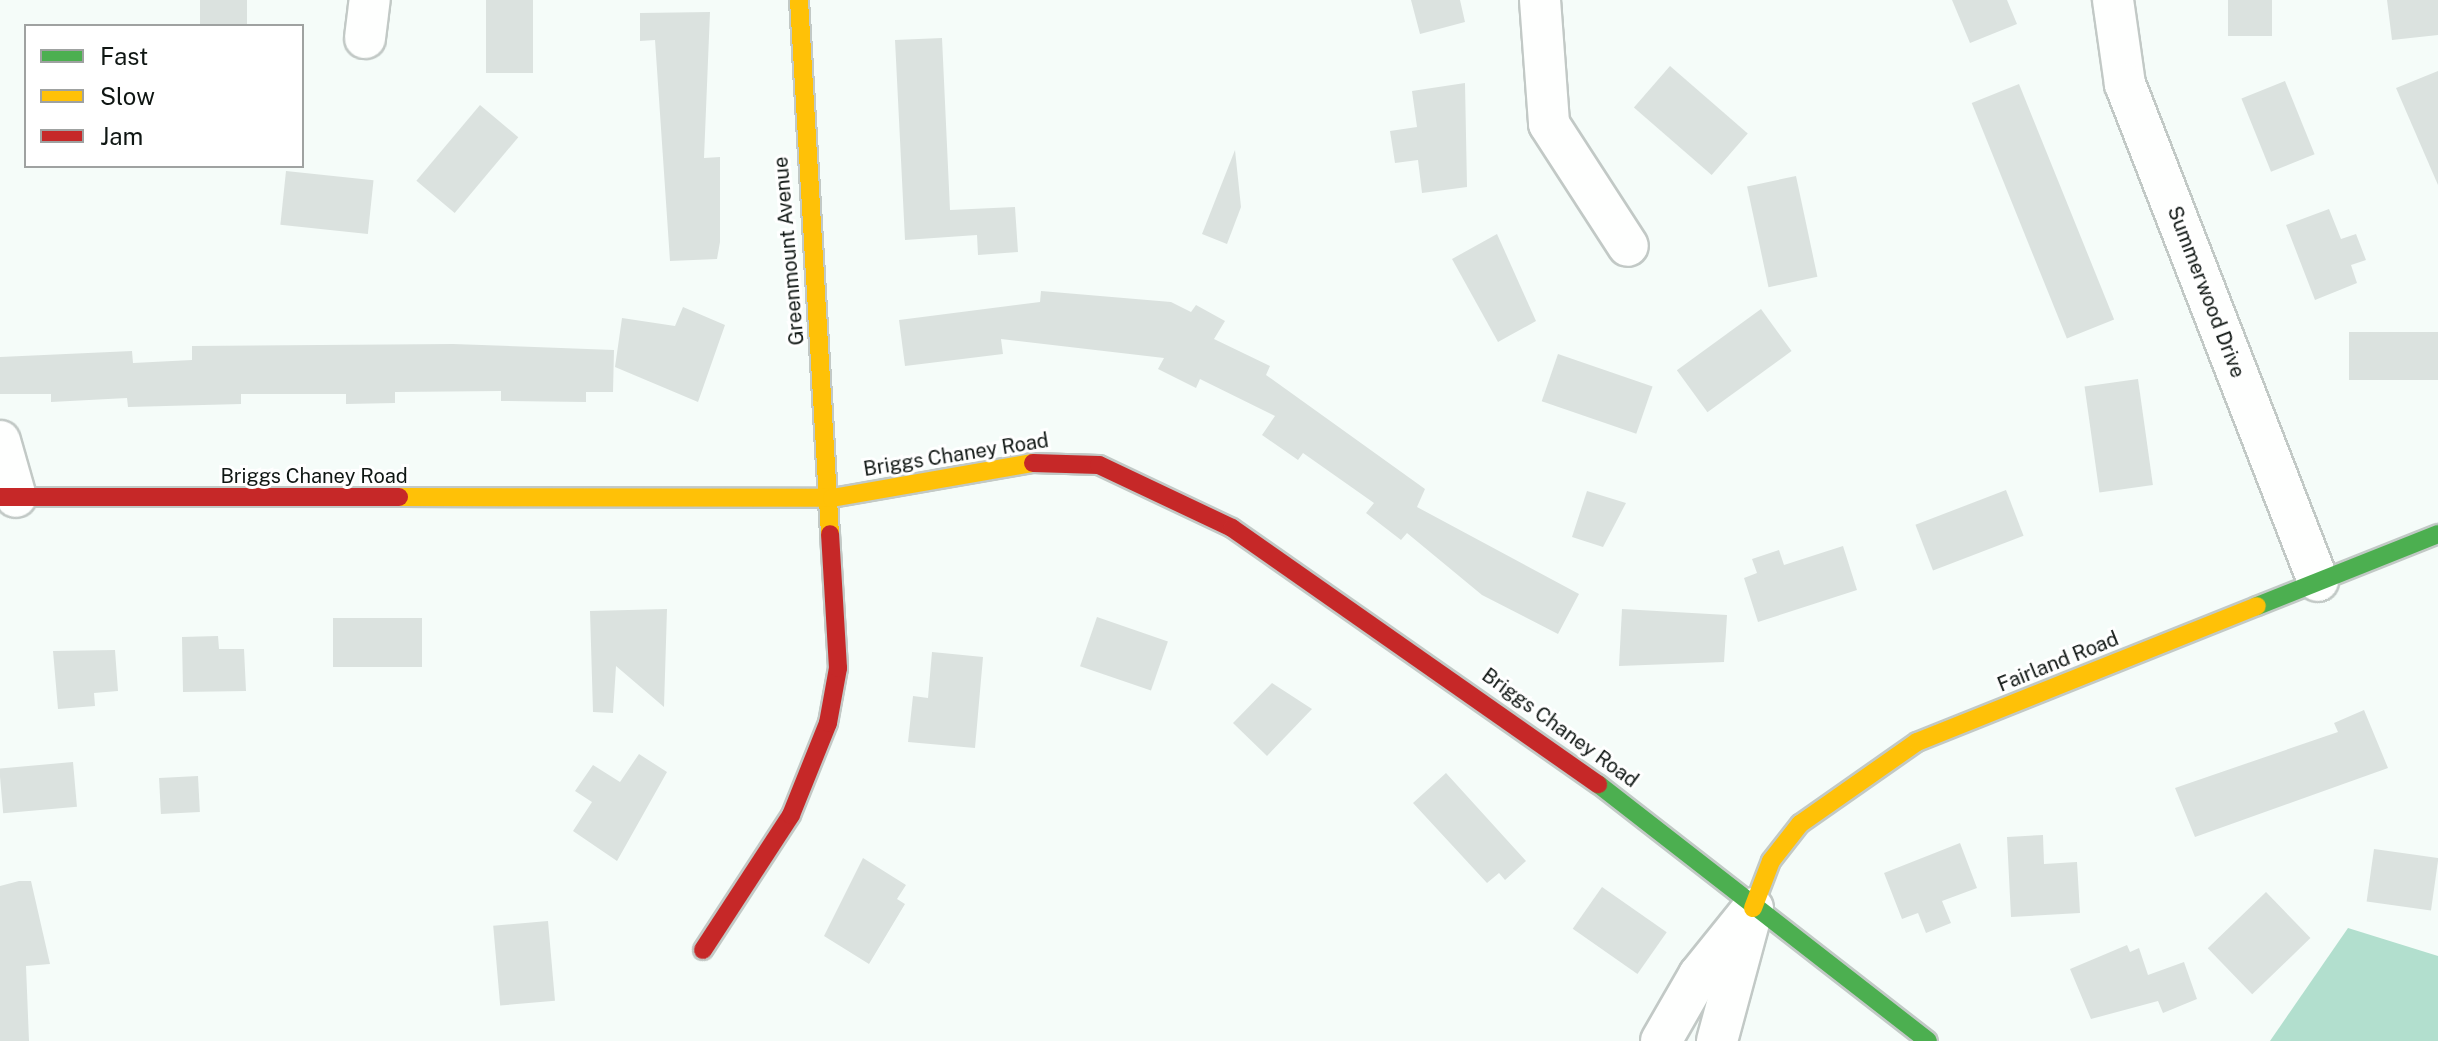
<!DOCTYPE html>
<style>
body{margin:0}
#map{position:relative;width:2438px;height:1041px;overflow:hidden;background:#f5fcf9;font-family:"Public Sans",sans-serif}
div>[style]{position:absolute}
.forest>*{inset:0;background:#b2dfce}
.building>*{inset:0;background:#dbe2df;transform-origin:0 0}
.roads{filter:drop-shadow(2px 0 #c2c9c6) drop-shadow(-2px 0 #c2c9c6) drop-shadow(0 2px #c2c9c6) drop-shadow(0 -2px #c2c9c6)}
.street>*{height:40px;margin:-20px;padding:0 20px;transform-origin:20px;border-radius:20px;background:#fefffe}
.fast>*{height:18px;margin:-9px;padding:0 9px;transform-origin:9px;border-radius:9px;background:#4caf50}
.slow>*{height:18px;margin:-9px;padding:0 9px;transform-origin:9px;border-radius:9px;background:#ffc107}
.jam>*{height:18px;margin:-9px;padding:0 9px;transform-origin:9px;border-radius:9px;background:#c62828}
span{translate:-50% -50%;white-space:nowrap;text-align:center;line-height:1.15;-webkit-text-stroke:6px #fff;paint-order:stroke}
.street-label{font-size:20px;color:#0f1613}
.legend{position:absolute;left:24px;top:24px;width:280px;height:144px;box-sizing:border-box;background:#fff;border:2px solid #9fa2a1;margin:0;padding:10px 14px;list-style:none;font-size:24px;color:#0f1613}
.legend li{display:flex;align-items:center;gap:16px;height:40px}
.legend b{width:40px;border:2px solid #9fa2a1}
</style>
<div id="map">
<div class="forest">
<i style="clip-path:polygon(2348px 928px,2438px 956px,2438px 1041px,2270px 1041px)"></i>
</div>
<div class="building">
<i style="left:200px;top:0;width:47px;height:26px"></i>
<i style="left:486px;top:0;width:47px;height:73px"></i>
<i style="clip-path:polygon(1411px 0,1460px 0,1465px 22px,1420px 34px)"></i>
<i style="clip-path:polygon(1952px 0,2007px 0,2017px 24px,1970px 43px)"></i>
<i style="left:2228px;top:0;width:44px;height:36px"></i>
<i style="clip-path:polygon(2387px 0,2438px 0,2438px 35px,2392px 40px)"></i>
<i style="clip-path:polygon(710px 12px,704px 158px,720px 157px,720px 242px,717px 259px,670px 261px,655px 40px,640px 41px,640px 13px)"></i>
<i style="clip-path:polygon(942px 38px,950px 210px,1015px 207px,1018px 252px,978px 255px,977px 235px,905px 240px,895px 40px)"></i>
<i style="left:1670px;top:66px;width:103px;height:55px;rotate:41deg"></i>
<i style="clip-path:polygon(2438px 71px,2438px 185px,2396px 88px)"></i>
<i style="left:2285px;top:81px;width:79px;height:47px;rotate:68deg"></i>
<i style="clip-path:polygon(1465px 83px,1467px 187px,1422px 193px,1418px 160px,1395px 163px,1390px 131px,1417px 127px,1412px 91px)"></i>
<i style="left:2019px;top:84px;width:254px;height:51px;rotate:68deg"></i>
<i style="left:480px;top:105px;width:50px;height:99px;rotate:40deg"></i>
<i style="clip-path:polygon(1235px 150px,1241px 207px,1227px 244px,1202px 234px)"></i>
<i style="left:286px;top:171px;width:88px;height:54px;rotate:6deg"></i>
<i style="left:1796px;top:176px;width:103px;height:50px;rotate:78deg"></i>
<i style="clip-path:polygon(2329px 209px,2341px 239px,2356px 234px,2366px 260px,2351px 265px,2357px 283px,2315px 300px,2286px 225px)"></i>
<i style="clip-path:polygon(1497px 234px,1536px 321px,1498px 342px,1452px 259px)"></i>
<i style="clip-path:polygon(1041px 291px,1171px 302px,1191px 312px,1196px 305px,1225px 321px,1214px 339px,1270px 366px,1266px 375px,1425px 489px,1417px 507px,1579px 594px,1558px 634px,1482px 595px,1407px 533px,1401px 540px,1366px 513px,1374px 503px,1303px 453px,1298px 460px,1262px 435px,1275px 416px,1200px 379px,1196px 388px,1158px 369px,1164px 358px,1001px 339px,1003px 354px,905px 366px,899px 320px,1040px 302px)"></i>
<i style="clip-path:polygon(683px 307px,725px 325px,698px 402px,615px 367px,622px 318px,675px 326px)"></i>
<i style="left:1761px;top:309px;width:52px;height:104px;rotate:54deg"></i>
<i style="left:2438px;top:332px;width:48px;height:89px;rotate:90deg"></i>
<i style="clip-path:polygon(453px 344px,614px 350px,613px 392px,586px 392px,586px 402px,501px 401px,501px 391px,395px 392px,395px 403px,346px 404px,346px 394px,241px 394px,241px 404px,128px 407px,127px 398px,51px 402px,51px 394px,0 394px,0 357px,132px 351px,133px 363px,192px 360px,192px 346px)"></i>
<i style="left:1558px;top:354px;width:100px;height:50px;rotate:19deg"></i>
<i style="left:2138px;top:379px;width:107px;height:54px;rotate:82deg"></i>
<i style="left:2006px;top:490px;width:49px;height:97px;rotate:69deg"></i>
<i style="clip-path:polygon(1587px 491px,1626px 503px,1603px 547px,1572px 537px)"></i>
<i style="clip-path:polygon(1843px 546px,1857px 590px,1758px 622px,1744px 578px,1757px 573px,1752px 559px,1779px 550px,1784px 565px)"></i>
<i style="clip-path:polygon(667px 609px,664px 707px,616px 666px,613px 713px,593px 712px,590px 611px)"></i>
<i style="clip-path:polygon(1622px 609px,1727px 615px,1724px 662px,1619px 666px)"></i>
<i style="left:1097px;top:617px;width:75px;height:52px;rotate:19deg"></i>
<i style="left:333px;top:618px;width:89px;height:49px"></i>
<i style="clip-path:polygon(218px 636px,219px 649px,244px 649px,246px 691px,183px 692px,182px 637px)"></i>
<i style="clip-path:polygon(115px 650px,118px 691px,94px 693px,95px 706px,58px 709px,53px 651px)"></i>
<i style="clip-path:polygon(932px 652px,983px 657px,975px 748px,908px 742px,913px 696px,928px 698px)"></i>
<i style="clip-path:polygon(1272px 683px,1312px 709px,1267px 756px,1233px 723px)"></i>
<i style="clip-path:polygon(2364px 710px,2388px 768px,2195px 837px,2175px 788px,2338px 732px,2334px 723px)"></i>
<i style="clip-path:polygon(639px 754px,667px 772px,617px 861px,573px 831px,592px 802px,575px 791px,593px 765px,620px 782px)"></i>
<i style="left:73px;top:762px;width:45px;height:74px;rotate:85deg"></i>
<i style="clip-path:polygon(1446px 773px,1526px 861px,1505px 880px,1499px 873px,1487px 883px,1413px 803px)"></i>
<i style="left:198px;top:776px;width:36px;height:39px;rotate:87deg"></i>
<i style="clip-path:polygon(2043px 835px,2044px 864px,2077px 862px,2080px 913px,2011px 917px,2007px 837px)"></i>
<i style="clip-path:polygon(1960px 843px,1977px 888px,1942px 901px,1951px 923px,1926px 933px,1918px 913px,1902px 919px,1884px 873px)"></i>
<i style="left:2374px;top:849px;width:65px;height:53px;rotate:8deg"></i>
<i style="clip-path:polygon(863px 858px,906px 885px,897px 899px,905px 904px,869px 964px,824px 936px)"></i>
<i style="clip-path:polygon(19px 881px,31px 881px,50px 964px,26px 966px,29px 1041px,0 1041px,0 886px)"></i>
<i style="left:1602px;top:887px;width:79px;height:51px;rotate:35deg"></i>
<i style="left:2266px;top:892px;width:64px;height:81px;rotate:46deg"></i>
<i style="left:548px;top:921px;width:80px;height:55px;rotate:85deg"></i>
<i style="clip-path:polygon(2127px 945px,2130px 952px,2139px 948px,2148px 975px,2184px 962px,2197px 999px,2163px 1013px,2158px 1001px,2091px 1019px,2070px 969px)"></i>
</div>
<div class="roads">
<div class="street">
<i style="left:1540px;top:0;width:124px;rotate:85.8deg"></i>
<i style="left:1549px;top:124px;width:145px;rotate:57.1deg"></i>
<i style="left:2113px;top:0;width:85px;rotate:81.9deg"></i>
<i style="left:2125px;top:84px;width:533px;rotate:68.78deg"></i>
<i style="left:365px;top:38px;width:38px;rotate:-83deg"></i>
<i style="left:0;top:441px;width:58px;rotate:74.1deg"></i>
<i style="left:1661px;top:1041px;width:76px;rotate:-60.1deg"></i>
<i style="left:1699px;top:975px;width:86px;rotate:-51.1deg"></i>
<i style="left:1717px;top:1041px;width:135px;rotate:-74.9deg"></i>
</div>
<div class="fast">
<i style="left:2257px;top:606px;width:195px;rotate:-21.7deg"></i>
<i style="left:1598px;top:784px;width:418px;rotate:37.9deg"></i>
</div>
<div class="slow">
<i style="left:799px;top:0;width:535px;rotate:86.68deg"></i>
<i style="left:399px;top:497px;width:433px;rotate:0.1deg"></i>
<i style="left:832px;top:498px;width:204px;rotate:-9.9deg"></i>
<i style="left:1753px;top:908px;width:50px;rotate:-69deg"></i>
<i style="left:1771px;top:861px;width:47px;rotate:-51.9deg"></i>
<i style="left:1800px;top:824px;width:143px;rotate:-35deg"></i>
<i style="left:1917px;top:742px;width:366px;rotate:-21.8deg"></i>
</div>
<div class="jam">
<i style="left:1033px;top:463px;width:66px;rotate:1.7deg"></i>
<i style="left:1099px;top:465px;width:147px;rotate:25.3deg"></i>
<i style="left:1232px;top:528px;width:447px;rotate:35deg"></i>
<i style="left:0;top:497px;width:399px"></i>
<i style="left:703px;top:950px;width:161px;rotate:-56.9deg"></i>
<i style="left:791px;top:815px;width:99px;rotate:-68.1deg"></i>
<i style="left:828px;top:723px;width:56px;rotate:-79.7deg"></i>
<i style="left:838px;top:668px;width:134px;rotate:-93.4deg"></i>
</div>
</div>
<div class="street-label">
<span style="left:789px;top:251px;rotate:-95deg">Greenmount Avenue</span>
<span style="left:2206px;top:292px;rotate:69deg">Summerwood Drive</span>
<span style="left:956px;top:455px;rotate:-9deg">Briggs Chaney Road</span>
<span style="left:314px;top:476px">Briggs Chaney Road</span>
<span style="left:2058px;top:662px;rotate:-22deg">Fairland Road</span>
<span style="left:1560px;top:728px;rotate:36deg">Briggs Chaney Road</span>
</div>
<ul class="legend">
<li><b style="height:10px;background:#4caf50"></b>Fast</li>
<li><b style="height:10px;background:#ffc107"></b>Slow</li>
<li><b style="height:10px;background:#c62828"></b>Jam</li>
</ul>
</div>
